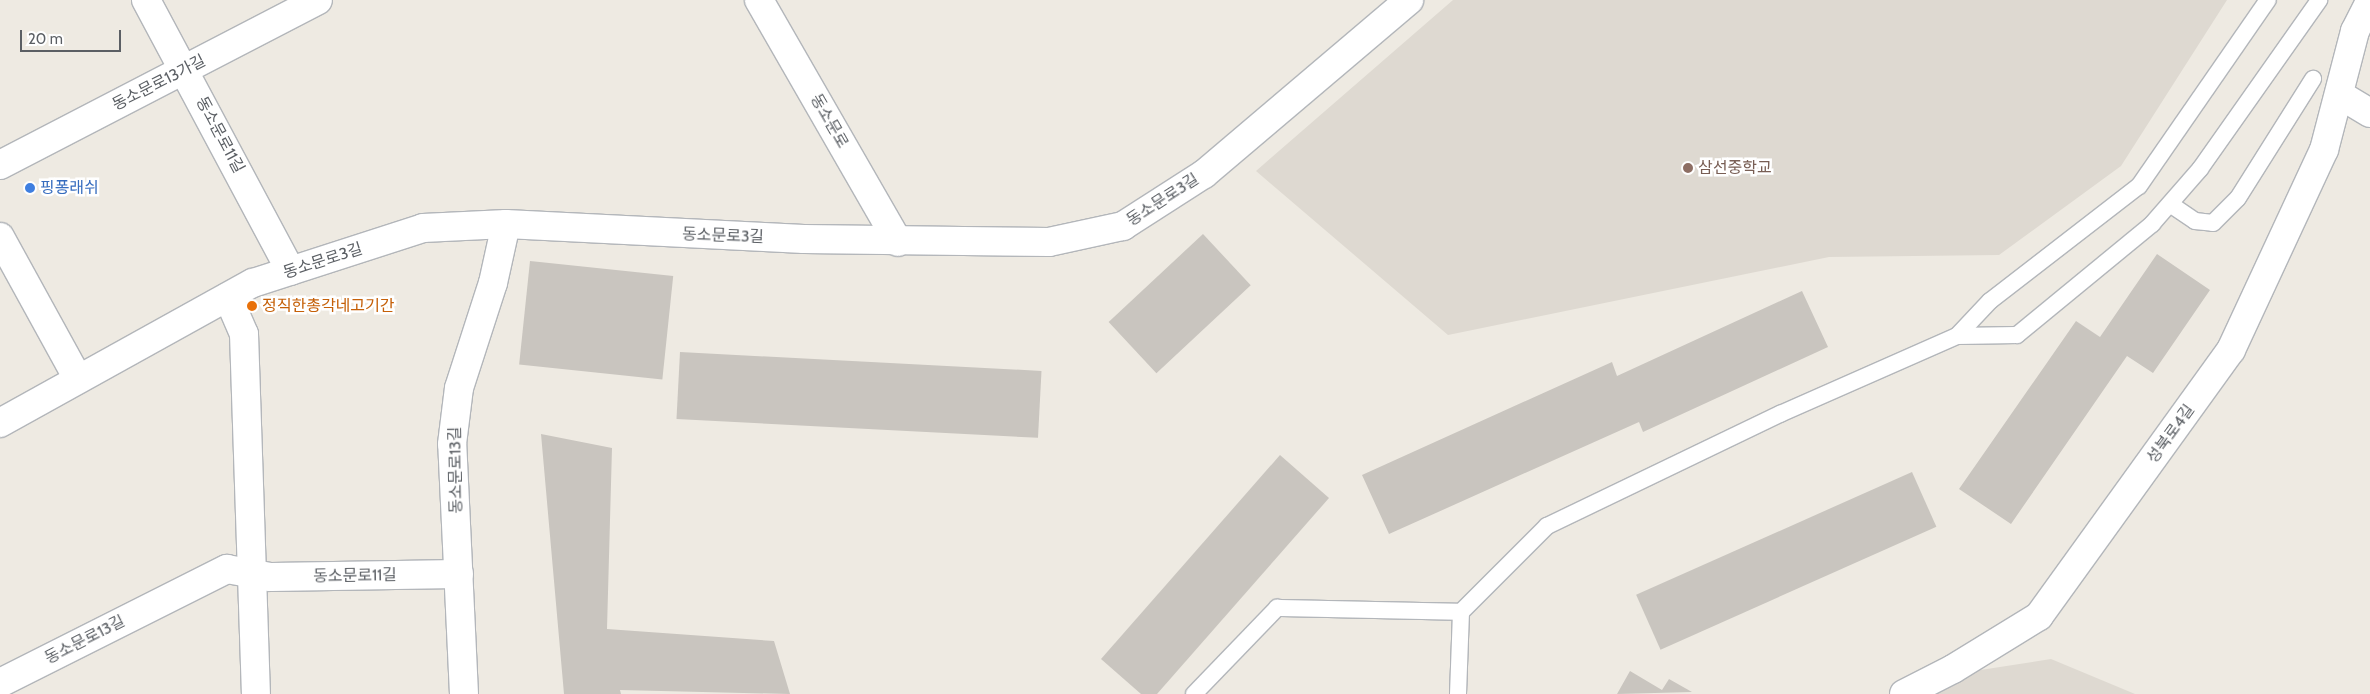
<!DOCTYPE html>
<meta charset="utf-8">
<style>
body{margin:0}
#map{position:relative;width:2370px;height:694px;overflow:hidden;background:#eeeae2;font-family:Cabin,"Noto Sans KR",sans-serif}
div>[style]{position:absolute}
.education>*{inset:0;background:#ded9d1}
.building>*{inset:0;background:#c9c5bf;transform-origin:0 0}
.roads{filter:drop-shadow(1px 0 #b3b6ba) drop-shadow(-1px 0 #b3b6ba) drop-shadow(0 1px #b3b6ba) drop-shadow(0 -1px #b3b6ba)}
.service>*{height:16px;margin:-8px;padding:0 8px;transform-origin:8px;border-radius:8px;background:#fff}
.minor>*{height:28px;margin:-14px;padding:0 14px;transform-origin:14px;border-radius:14px;background:#fff}
.tertiary>*{height:28px;margin:-14px;padding:0 14px;transform-origin:14px;border-radius:14px;background:#fff}
.dots>*{width:14px;height:14px;translate:-50% -50%;box-sizing:border-box;border:2px solid #fff;border-radius:50%}
span{translate:-50% -50%;white-space:nowrap;text-align:center;line-height:1.15;-webkit-text-stroke:5px #fff;paint-order:stroke}
.street-label{font-size:16px;color:#5b5f64}
.education-label{font-size:16px;color:#785e54}
.left{translate:0 -50%;text-align:left}
.shop-label{font-size:16px;color:#366cbe}
.food-label{font-size:16px;color:#c56008}
.scale{position:absolute;left:20px;top:30px;width:101px;height:22px;box-sizing:border-box;border:2px solid #5b5f64;border-top:0;padding-left:6px;font-size:15px;line-height:18px;white-space:nowrap;color:#5b5f64;-webkit-text-stroke:4px #fff;paint-order:stroke}
</style>
<div id="map">
<div class="education">
<i style="clip-path:polygon(1453px 0,2227px 0,2121px 166px,1999px 255px,1829px 257px,1448px 335px,1256px 171px)"></i>
<i style="clip-path:polygon(2051px 659px,2135px 694px,1923px 694px,1961px 673px)"></i>
</div>
<div class="building">
<i style="left:1203px;top:234px;width:70px;height:129px;rotate:47deg"></i>
<i style="clip-path:polygon(2157px 254px,2210px 290px,2153px 373px,2127px 356px,2011px 524px,1959px 489px,2076px 321px,2100px 337px)"></i>
<i style="left:530px;top:261px;width:144px;height:104px;rotate:6deg"></i>
<i style="clip-path:polygon(1802px 291px,1828px 347px,1643px 432px,1639px 422px,1389px 534px,1362px 475px,1612px 362px,1617px 376px)"></i>
<i style="left:680px;top:352px;width:362px;height:67px;rotate:3deg"></i>
<i style="clip-path:polygon(541px 434px,612px 448px,607px 629px,774px 641px,790px 694px,620px 690px,621px 694px,564px 694px)"></i>
<i style="clip-path:polygon(1280px 455px,1329px 498px,1157px 694px,1141px 694px,1101px 659px)"></i>
<i style="left:1912px;top:472px;width:60px;height:302px;rotate:66deg"></i>
<i style="clip-path:polygon(1630px 671px,1662px 690px,1669px 679px,1692px 692px,1617px 694px)"></i>
</div>
<div class="roads">
<div class="service">
<i style="left:2170px;top:204px;width:30px;rotate:34deg"></i>
<i style="left:2195px;top:221px;width:18px;rotate:6deg"></i>
<i style="left:2213px;top:223px;width:35px;rotate:-45deg"></i>
<i style="left:2238px;top:198px;width:141px;rotate:-57.8deg"></i>
<i style="left:1957px;top:336px;width:48px;rotate:-46.7deg"></i>
<i style="left:1990px;top:301px;width:188px;rotate:-37.7deg"></i>
<i style="left:2139px;top:186px;width:226px;rotate:-55.3deg"></i>
<i style="left:1194px;top:694px;width:120px;rotate:-46deg"></i>
<i style="left:1277px;top:608px;width:184px;rotate:1.2deg"></i>
<i style="left:1458px;top:694px;width:82px;rotate:-87.9deg"></i>
<i style="left:1461px;top:612px;width:122px;rotate:-45deg"></i>
<i style="left:1547px;top:526px;width:259px;rotate:-25.7deg"></i>
<i style="left:1780px;top:414px;width:193px;rotate:-23.8deg"></i>
<i style="left:1957px;top:336px;width:60px;rotate:-1deg"></i>
<i style="left:2017px;top:335px;width:175px;rotate:-39.4deg"></i>
<i style="left:2152px;top:224px;width:73px;rotate:-48.9deg"></i>
<i style="left:2200px;top:169px;width:207px;rotate:-54.8deg"></i>
</div>
<div class="minor">
<i style="left:146px;top:0;width:307px;rotate:61.9deg"></i>
<i style="left:759px;top:0;width:279px;rotate:60.1deg"></i>
<i style="left:2340px;top:95px;width:35px;rotate:31deg"></i>
<i style="left:0;top:165px;width:358px;rotate:-27.4deg"></i>
<i style="left:0;top:237px;width:162px;rotate:61.2deg"></i>
<i style="left:228px;top:297px;width:40px;rotate:66.6deg"></i>
<i style="left:244px;top:334px;width:360px;rotate:88.1deg"></i>
<i style="left:0;top:423px;width:289px;rotate:-29deg"></i>
<i style="left:253px;top:283px;width:179px;rotate:-17.9deg"></i>
<i style="left:423px;top:228px;width:83px;rotate:-2.8deg"></i>
<i style="left:506px;top:224px;width:298px;rotate:2.9deg"></i>
<i style="left:804px;top:239px;width:245px;rotate:0.7deg"></i>
<i style="left:1049px;top:242px;width:76px;rotate:-12.2deg"></i>
<i style="left:1123px;top:226px;width:96px;rotate:-32.7deg"></i>
<i style="left:1204px;top:174px;width:269px;rotate:-40.3deg"></i>
<i style="left:0;top:683px;width:254px;rotate:-26.7deg"></i>
<i style="left:227px;top:569px;width:44px;rotate:10.5deg"></i>
<i style="left:270px;top:577px;width:189px;rotate:-0.9deg"></i>
<i style="left:464px;top:694px;width:250px;rotate:-92.7deg"></i>
<i style="left:452px;top:444px;width:56px;rotate:-82.9deg"></i>
<i style="left:459px;top:388px;width:110px;rotate:-72.1deg"></i>
<i style="left:493px;top:283px;width:60px;rotate:-77.6deg"></i>
</div>
<div class="tertiary">
<i style="left:1904px;top:694px;width:55px;rotate:-27deg"></i>
<i style="left:1953px;top:669px;width:101px;rotate:-31.6deg"></i>
<i style="left:2039px;top:616px;width:328px;rotate:-54.2deg"></i>
<i style="left:2231px;top:350px;width:221px;rotate:-65.1deg"></i>
<i style="left:2324px;top:150px;width:123px;rotate:-75.4deg"></i>
<i style="left:2355px;top:31px;width:34px;rotate:-63deg"></i>
</div>
</div>
<div class="dots">
<i style="left:1688px;top:168px;background:#8d6e63"></i>
<i style="left:30px;top:188px;background:#3f7fe0"></i>
<i style="left:252px;top:306px;background:#e8710a"></i>
</div>
<div class="street-label">
<span style="left:159px;top:83px;rotate:-27deg">동소문로13가길</span>
<span style="left:829px;top:121px;rotate:60deg">동소문로</span>
<span style="left:220px;top:135px;rotate:62deg">동소문로11길</span>
<span style="left:1163px;top:200px;rotate:-33deg">동소문로3길</span>
<span style="left:723px;top:236px;rotate:2deg">동소문로3길</span>
<span style="left:323px;top:261px;rotate:-18deg">동소문로3길</span>
<span style="left:2171px;top:434px;rotate:-54deg">성북로4길</span>
<span style="left:456px;top:470px;rotate:-91deg">동소문로13길</span>
<span style="left:355px;top:576px;rotate:-1deg">동소문로11길</span>
<span style="left:85px;top:640px;rotate:-27deg">동소문로13길</span>
</div>
<div class="education-label">
<span class="left" style="left:1698px;top:168px">삼선중학교</span>
</div>
<div class="shop-label">
<span class="left" style="left:40px;top:188px">핑퐁래쉬</span>
</div>
<div class="food-label">
<span class="left" style="left:262px;top:306px">정직한총각네고기간</span>
</div>
<div class="scale">20 m</div>
</div>
